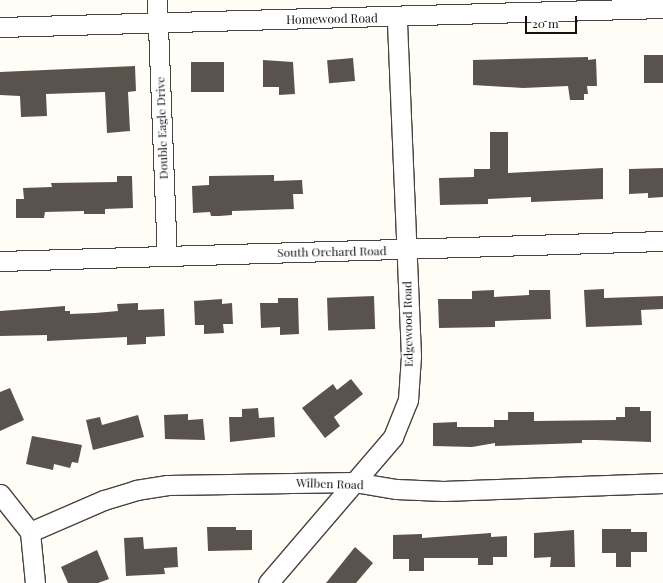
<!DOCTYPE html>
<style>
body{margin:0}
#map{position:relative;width:663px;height:583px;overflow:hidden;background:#fffdf5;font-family:"Playfair Display",serif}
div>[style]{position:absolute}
.building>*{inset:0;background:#5a524d;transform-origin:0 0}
.roads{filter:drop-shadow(1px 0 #444) drop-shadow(-1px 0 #444) drop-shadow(0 1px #444) drop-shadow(0 -1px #444)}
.minor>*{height:19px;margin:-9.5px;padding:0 9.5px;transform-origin:9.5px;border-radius:9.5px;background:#fff}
span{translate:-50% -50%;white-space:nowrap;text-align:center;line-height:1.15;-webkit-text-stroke:4px #fff;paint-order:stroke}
.street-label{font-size:12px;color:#111}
.scale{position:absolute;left:525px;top:16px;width:52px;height:18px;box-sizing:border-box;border:2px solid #111;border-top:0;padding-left:5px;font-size:12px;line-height:14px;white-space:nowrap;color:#111;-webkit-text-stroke:3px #fff;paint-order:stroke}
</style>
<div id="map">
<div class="building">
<i style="left:663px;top:55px;width:28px;height:19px;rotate:90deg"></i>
<i style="clip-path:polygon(588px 57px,588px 60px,596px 59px,597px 86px,587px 86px,588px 94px,584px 94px,584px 100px,570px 100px,568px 86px,523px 88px,473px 85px,473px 60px)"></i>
<i style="left:353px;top:58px;width:23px;height:26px;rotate:85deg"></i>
<i style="clip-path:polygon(263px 60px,293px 62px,295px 94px,279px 95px,279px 87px,263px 87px)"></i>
<i style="left:191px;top:62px;width:33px;height:30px"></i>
<i style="clip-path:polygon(135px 66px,136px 91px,128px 92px,130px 131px,107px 133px,105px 92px,46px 94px,47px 116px,21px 117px,20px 96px,0 95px,0 72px)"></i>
<i style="clip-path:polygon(490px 132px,508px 132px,508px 173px,603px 168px,603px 199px,531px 202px,531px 197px,488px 199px,488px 204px,440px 205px,439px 178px,474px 177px,474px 169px,490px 169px)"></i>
<i style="clip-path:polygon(663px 168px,663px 197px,648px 198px,648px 193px,629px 194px,629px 169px)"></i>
<i style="clip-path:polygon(274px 175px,274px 181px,302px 180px,303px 194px,293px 194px,294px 209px,232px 211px,232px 215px,219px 216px,211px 216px,210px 212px,193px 213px,192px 186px,209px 185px,209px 176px)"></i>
<i style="clip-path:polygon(117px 176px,132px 176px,133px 208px,105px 209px,105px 214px,84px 214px,84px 211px,45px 212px,44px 218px,16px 218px,16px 199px,24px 199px,23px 188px,52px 187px,51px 183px,117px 182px)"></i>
<i style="clip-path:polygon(604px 289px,604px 298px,663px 296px,663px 309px,641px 310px,642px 325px,586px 327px,584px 290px)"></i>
<i style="clip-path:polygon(494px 290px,494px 297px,529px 295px,529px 290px,550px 290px,551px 319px,495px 321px,495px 327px,439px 328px,438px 299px,472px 299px,472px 291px)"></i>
<i style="left:374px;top:296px;width:33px;height:47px;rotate:88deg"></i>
<i style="clip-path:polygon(278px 298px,298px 298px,299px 334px,280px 335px,280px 327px,261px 328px,260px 303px,278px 303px)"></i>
<i style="clip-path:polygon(222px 299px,222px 304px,232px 303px,233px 324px,223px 324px,224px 333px,204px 334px,204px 325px,195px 325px,194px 301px)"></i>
<i style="clip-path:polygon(138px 303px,138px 310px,164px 309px,165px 336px,146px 337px,146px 344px,127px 345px,127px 337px,47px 341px,47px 335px,0 336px,0 311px,65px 306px,65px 311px,70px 311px,70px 314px,95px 313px,118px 311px,117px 304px)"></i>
<i style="clip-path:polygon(351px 379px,363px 394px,334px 417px,340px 426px,325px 438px,302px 408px,333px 384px,337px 390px)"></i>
<i style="clip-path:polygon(10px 388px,24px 420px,0 431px,0 392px)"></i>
<i style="clip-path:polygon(625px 407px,640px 407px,640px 411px,651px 411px,651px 442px,596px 440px,582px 440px,582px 443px,495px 446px,495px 443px,472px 447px,433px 446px,433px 423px,457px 422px,457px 427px,494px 427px,494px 420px,508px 420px,508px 412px,534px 412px,534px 421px,616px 420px,616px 417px,625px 417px)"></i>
<i style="clip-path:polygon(258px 408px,259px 418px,274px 417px,275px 437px,230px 442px,229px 417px,242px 417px,242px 409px)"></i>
<i style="clip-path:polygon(188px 414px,188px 420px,203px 419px,205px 440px,165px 439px,164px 415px)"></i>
<i style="clip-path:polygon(138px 415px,144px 437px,93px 450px,86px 420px,100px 417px,102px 425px)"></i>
<i style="clip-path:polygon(32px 436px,82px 445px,78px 463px,72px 462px,70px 468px,54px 464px,53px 470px,26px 464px)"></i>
<i style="clip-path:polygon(207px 527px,236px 527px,236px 530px,252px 530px,252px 550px,208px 551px)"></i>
<i style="clip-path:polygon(602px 529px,631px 529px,631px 532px,647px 532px,647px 552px,631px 552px,631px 567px,616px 567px,616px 553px,602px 553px)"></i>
<i style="clip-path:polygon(574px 530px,575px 567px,550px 567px,551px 557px,534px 558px,534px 533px)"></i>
<i style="clip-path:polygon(491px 533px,491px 537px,507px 536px,507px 557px,493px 557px,493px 565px,478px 565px,478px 558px,424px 558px,424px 571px,409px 571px,409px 559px,393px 559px,393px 535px,422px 534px,422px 538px)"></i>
<i style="clip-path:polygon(143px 537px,144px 549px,177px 547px,178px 567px,164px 568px,165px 574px,126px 576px,124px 538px)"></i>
<i style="clip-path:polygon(355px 547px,373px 563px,356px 583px,326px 583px)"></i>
<i style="clip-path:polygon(97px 550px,109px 579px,98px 583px,68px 583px,61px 567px)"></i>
</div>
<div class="roads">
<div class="minor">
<i style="left:157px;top:0;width:256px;rotate:87.8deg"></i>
<i style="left:0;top:27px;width:663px;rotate:-1.64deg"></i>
<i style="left:0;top:261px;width:663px;rotate:-1.73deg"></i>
<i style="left:0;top:494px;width:48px;rotate:51.7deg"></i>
<i style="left:30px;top:532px;width:51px;rotate:84.4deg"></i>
<i style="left:30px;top:532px;width:81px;rotate:-23.4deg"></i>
<i style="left:104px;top:500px;width:34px;rotate:-17deg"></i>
<i style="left:136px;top:490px;width:32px;rotate:-9deg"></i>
<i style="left:168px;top:485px;width:186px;rotate:-0.9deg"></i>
<i style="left:354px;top:482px;width:43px;rotate:9.5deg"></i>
<i style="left:396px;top:489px;width:47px;rotate:2.4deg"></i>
<i style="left:443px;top:491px;width:220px;rotate:-2.1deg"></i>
<i style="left:268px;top:583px;width:192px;rotate:-49.4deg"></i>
<i style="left:393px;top:437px;width:40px;rotate:-68deg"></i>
<i style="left:408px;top:400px;width:44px;rotate:-86.1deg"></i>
<i style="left:411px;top:356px;width:339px;rotate:-92.4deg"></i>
</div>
</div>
<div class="street-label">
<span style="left:332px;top:19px;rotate:-1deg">Homewood Road</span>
<span style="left:162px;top:128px;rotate:-92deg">Double Eagle Drive</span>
<span style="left:332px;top:252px;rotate:-1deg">South Orchard Road</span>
<span style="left:408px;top:324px;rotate:-91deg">Edgewood Road</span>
<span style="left:330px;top:484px;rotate:2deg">Wilben Road</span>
</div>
<div class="scale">20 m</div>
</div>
